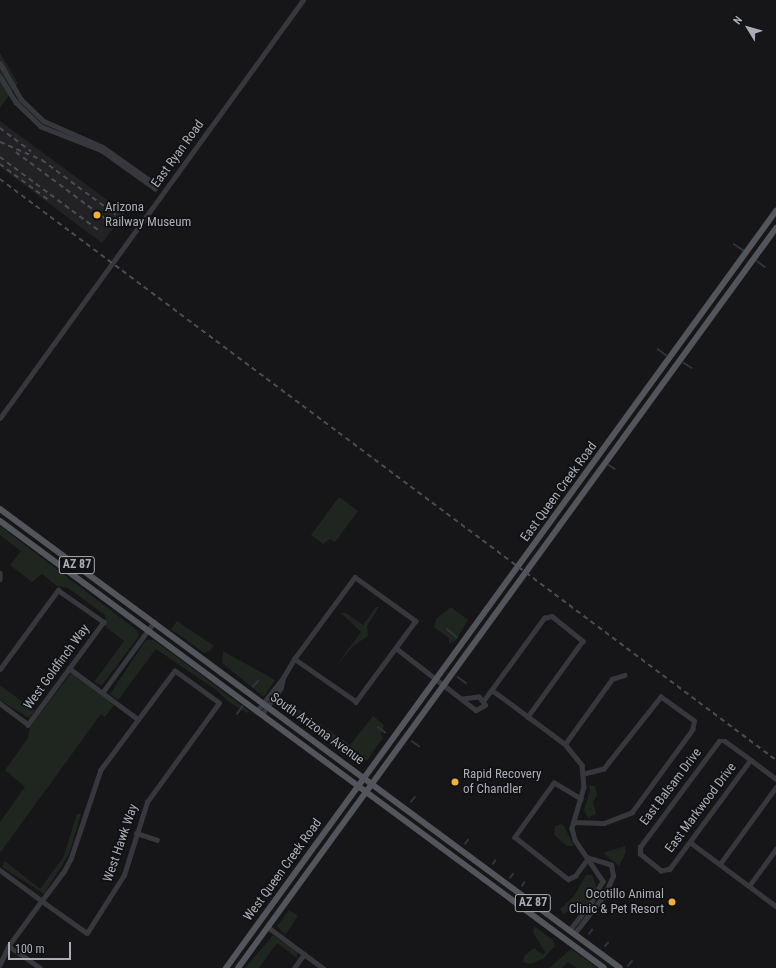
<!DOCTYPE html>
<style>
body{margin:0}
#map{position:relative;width:776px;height:968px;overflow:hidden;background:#161618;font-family:"Roboto Condensed",sans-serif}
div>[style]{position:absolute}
.built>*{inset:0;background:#222225}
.green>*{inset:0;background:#1e261f}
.stream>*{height:1.5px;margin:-0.75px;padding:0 0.75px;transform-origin:0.75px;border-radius:0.75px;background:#2c353c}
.minor>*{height:4.5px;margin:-2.25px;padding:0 2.25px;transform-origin:2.25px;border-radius:2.25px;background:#37383d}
.major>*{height:6px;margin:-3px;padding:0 3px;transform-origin:3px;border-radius:3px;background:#53555c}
.rail>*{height:1.5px;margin-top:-0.75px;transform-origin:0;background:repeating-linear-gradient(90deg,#4a4c52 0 5px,transparent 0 9px)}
.dots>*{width:11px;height:11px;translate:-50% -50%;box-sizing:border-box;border:2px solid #111113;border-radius:50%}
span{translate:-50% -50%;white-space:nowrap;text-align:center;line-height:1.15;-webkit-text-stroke:3.5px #111113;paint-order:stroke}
.shield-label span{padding:1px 3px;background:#111113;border:1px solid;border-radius:3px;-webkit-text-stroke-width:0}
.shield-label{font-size:12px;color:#a8adb8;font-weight:700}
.street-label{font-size:13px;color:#a8adb8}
.poi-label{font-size:13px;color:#a8adb8}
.left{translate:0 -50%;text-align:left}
.right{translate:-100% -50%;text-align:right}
.north{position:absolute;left:728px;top:8px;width:40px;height:40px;-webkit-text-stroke:3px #111113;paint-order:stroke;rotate:307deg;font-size:11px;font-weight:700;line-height:16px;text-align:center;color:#a8adb8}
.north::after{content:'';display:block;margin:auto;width:14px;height:18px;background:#a8adb8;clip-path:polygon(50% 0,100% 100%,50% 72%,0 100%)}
.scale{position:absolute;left:8px;top:942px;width:63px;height:18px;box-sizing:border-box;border:2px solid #a8adb8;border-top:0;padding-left:5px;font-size:12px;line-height:14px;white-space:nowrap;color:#a8adb8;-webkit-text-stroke:3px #111113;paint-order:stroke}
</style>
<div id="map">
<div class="built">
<i style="clip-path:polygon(0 121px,125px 213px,102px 243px,0 167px)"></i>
</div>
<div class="green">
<i style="clip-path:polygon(0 53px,18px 83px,0 108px)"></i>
<i style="clip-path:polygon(339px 497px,358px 511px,335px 542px,330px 539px,323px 544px,311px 535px)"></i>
<i style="clip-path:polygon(0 526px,138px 631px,139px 636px,102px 685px,94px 682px,124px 641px,106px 627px,105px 615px,68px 588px,57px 586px,42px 574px,32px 582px,10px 565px,21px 551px,0 535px)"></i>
<i style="clip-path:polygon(376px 607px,379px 607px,367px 626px,368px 636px,353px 646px,333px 670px,361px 632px,341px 613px,346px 613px,363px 625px)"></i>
<i style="clip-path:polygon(451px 607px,468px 620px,456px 640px,449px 644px,449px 638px,434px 627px,437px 618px)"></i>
<i style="clip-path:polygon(177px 621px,214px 646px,210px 651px,204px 653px,171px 629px)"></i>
<i style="clip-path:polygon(146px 640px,154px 640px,249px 711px,247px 713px,229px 702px,215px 689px,156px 649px,118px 700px,110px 694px)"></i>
<i style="clip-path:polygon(223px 651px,275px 680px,264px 697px,222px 663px)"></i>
<i style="clip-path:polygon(71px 673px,114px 705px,105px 717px,101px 714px,0 853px,0 822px,25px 787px,5px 770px,28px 738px,30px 727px)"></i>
<i style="clip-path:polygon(0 685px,35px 711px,29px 718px,0 700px)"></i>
<i style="clip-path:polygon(279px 696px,350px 745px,373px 716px,384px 725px,381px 734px,383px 738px,367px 760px,353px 762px,274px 703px)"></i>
<i style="clip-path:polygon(589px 785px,595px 786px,597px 795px,593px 802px,596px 814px,588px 818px,584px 810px,590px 791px)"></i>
<i style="clip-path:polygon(77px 814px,81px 814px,69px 854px,44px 894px,2px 867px,5px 861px,40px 889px,63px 858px)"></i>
<i style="clip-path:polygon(561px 824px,564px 826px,574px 846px,567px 846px,554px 835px,555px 826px)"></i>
<i style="clip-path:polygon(625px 846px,626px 852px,619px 866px,603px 853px)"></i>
<i style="clip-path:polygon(586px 875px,592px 875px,597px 888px,584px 910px,576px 905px,564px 914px,560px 909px,574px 896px)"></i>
<i style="clip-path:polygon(289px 910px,298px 916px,285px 935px,277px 926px)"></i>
<i style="clip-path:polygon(534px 926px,553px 940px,555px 946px,544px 958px,530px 964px,523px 962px,524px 956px,534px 948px,543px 955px,545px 952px,533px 932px)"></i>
<i style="clip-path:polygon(273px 935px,297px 952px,297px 958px,277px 943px,259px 968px,245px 968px)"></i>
<i style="clip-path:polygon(571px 949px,597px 968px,576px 968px,568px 962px,562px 968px,549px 968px)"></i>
</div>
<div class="stream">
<i style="left:734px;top:244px;width:11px;rotate:34deg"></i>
<i style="left:757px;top:261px;width:10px;rotate:37deg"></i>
<i style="left:658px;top:349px;width:10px;rotate:37deg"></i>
<i style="left:684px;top:363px;width:9px;rotate:32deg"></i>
<i style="left:587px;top:451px;width:4px;rotate:34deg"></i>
<i style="left:609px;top:465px;width:7px;rotate:34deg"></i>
<i style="left:447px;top:629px;width:13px;rotate:39deg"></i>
<i style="left:458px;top:677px;width:10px;rotate:37deg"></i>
<i style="left:253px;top:687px;width:8px;rotate:-50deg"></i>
<i style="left:237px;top:714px;width:9px;rotate:-54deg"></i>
<i style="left:308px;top:727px;width:6px;rotate:-39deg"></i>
<i style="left:313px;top:723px;width:7px;rotate:16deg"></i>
<i style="left:378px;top:727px;width:9px;rotate:36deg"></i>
<i style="left:412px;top:741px;width:9px;rotate:36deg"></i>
<i style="left:339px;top:748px;width:7px;rotate:-56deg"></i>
<i style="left:411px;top:802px;width:6px;rotate:-51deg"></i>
<i style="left:465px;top:844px;width:5px;rotate:-53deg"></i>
<i style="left:493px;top:864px;width:4px;rotate:-56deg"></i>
<i style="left:510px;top:878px;width:5px;rotate:-53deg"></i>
<i style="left:522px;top:886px;width:4px;rotate:-56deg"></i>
<i style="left:250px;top:913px;width:6px;rotate:39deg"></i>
<i style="left:589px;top:934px;width:5px;rotate:-53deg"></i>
<i style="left:605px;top:946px;width:4px;rotate:-45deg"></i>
<i style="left:628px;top:966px;width:6px;rotate:-51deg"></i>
</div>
<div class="minor">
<i style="left:0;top:63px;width:42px;rotate:59.7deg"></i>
<i style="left:21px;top:99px;width:32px;rotate:44deg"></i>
<i style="left:44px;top:121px;width:64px;rotate:23.8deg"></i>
<i style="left:103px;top:147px;width:67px;rotate:35.3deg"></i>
<i style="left:158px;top:186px;width:4px;rotate:135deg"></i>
<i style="left:155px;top:189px;width:65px;rotate:-144.4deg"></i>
<i style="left:102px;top:151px;width:66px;rotate:-158.5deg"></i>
<i style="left:41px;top:127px;width:35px;rotate:-136deg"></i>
<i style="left:16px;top:103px;width:31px;rotate:-122deg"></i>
<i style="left:0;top:418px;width:516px;rotate:-54.06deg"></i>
<i style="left:0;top:573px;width:6px;rotate:90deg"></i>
<i style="left:396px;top:648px;width:101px;rotate:37.8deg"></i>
<i style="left:476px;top:710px;width:10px;rotate:-29deg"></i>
<i style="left:485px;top:705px;width:10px;rotate:-127deg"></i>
<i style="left:479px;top:697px;width:16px;rotate:173deg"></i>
<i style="left:69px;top:668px;width:86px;rotate:36.5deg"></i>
<i style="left:0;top:669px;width:98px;rotate:-53.7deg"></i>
<i style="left:58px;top:590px;width:56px;rotate:34.8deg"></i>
<i style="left:104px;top:622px;width:128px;rotate:126.4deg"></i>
<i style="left:28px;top:725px;width:35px;rotate:-143deg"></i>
<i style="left:492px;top:690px;width:91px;rotate:36.5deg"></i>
<i style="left:565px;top:744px;width:27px;rotate:51deg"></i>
<i style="left:582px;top:765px;width:22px;rotate:85deg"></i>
<i style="left:584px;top:787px;width:43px;rotate:106.3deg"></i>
<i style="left:572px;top:828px;width:12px;rotate:76deg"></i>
<i style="left:575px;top:840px;width:50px;rotate:55.7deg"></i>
<i style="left:603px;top:881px;width:24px;rotate:118deg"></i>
<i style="left:592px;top:902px;width:36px;rotate:128deg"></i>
<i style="left:102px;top:693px;width:88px;rotate:-53.8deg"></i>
<i style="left:484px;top:700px;width:102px;rotate:-53.8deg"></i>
<i style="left:544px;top:618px;width:8px;rotate:-14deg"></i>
<i style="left:552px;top:616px;width:40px;rotate:39deg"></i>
<i style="left:583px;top:641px;width:94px;rotate:125.9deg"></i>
<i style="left:257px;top:711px;width:42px;rotate:-51.8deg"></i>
<i style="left:283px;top:678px;width:22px;rotate:-60deg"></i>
<i style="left:294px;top:659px;width:102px;rotate:-53.4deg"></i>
<i style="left:355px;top:577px;width:75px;rotate:35.8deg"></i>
<i style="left:416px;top:621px;width:101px;rotate:126.5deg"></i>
<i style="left:356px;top:702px;width:75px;rotate:-145.3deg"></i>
<i style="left:262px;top:714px;width:32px;rotate:-54deg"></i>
<i style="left:281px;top:688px;width:10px;rotate:-79deg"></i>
<i style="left:565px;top:744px;width:80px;rotate:-54.1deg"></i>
<i style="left:612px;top:679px;width:13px;rotate:-18deg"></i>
<i style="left:751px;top:760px;width:136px;rotate:126.6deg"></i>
<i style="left:670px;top:869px;width:9px;rotate:167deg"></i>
<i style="left:661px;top:871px;width:27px;rotate:-141deg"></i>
<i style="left:640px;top:854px;width:7px;rotate:-90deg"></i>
<i style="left:640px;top:847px;width:132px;rotate:-53.3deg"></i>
<i style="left:719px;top:741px;width:6px"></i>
<i style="left:725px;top:741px;width:32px;rotate:36deg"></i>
<i style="left:751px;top:760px;width:31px;rotate:37deg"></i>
<i style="left:581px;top:799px;width:31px;rotate:-149deg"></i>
<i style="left:554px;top:783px;width:67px;rotate:125.8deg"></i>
<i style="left:515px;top:837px;width:68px;rotate:38.4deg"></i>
<i style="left:568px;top:879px;width:8px;rotate:-23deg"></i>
<i style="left:575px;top:876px;width:22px;rotate:-54deg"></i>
<i style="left:573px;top:822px;width:31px;rotate:2deg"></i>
<i style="left:604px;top:823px;width:30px;rotate:-21deg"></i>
<i style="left:632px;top:812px;width:102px;rotate:-53.8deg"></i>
<i style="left:692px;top:730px;width:9px;rotate:-77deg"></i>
<i style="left:694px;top:721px;width:41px;rotate:-144deg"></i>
<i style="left:661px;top:697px;width:92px;rotate:128.4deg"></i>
<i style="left:604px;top:769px;width:21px;rotate:166deg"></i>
<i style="left:136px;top:833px;width:22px;rotate:18deg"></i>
<i style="left:690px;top:842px;width:107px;rotate:36.7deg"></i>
<i style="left:720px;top:864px;width:95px;rotate:-54deg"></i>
<i style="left:0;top:870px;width:52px;rotate:36.4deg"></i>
<i style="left:42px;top:901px;width:55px;rotate:35.4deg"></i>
<i style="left:87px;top:933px;width:69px;rotate:-57.5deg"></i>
<i style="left:124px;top:875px;width:77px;rotate:-72.5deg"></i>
<i style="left:147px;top:802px;width:122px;rotate:-54deg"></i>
<i style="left:219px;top:703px;width:54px;rotate:-144deg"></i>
<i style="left:175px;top:671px;width:124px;rotate:126.8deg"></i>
<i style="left:101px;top:770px;width:94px;rotate:108.6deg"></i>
<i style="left:71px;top:859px;width:15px;rotate:118deg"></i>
<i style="left:64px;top:872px;width:36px;rotate:127deg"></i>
<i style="left:42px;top:901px;width:56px;rotate:126.3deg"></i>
<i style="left:9px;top:946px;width:21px;rotate:115deg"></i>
<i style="left:749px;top:886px;width:46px;rotate:-53.9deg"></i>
<i style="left:268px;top:927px;width:69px;rotate:36.7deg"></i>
<i style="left:574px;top:934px;width:51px;rotate:-52.2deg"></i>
<i style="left:605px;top:894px;width:20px;rotate:-66deg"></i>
<i style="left:613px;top:876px;width:11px;rotate:-100deg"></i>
<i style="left:611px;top:865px;width:24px;rotate:-163deg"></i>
<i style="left:9px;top:946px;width:38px;rotate:35deg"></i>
<i style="left:294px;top:968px;width:17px;rotate:-54deg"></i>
</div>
<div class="major">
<i style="left:0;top:509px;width:771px;rotate:36.51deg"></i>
<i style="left:0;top:521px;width:751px;rotate:36.5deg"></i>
<i style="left:226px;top:968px;width:936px;rotate:-54deg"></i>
<i style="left:238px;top:968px;width:915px;rotate:-53.98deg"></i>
</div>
<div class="rail">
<i style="left:0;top:128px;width:39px;rotate:37deg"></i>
<i style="left:0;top:142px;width:46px;rotate:23.2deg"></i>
<i style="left:42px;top:160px;width:92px;rotate:36.6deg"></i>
<i style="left:16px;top:152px;width:117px;rotate:36.7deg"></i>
<i style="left:0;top:157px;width:126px;rotate:36.6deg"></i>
<i style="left:0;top:164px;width:62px;rotate:36.5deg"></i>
<i style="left:0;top:179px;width:969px;rotate:36.82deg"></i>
</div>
<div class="dots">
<i style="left:97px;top:215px;background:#f2b134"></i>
<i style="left:455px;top:782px;background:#f2b134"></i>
<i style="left:672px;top:902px;background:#f2b134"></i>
</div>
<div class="shield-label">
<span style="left:77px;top:565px">AZ 87</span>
<span style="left:533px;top:903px">AZ 87</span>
</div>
<div class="street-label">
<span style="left:178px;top:154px;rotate:-54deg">East Ryan Road</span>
<span style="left:559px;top:492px;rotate:-54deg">East Queen Creek Road</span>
<span style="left:57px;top:667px;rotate:-54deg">West Goldfinch Way</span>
<span style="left:317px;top:729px;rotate:36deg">South Arizona Avenue</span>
<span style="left:671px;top:787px;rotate:-53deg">East Balsam Drive</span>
<span style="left:701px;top:808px;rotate:-53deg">East Markwood Drive</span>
<span style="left:121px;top:843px;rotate:-71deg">West Hawk Way</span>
<span style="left:283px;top:870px;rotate:-54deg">West Queen Creek Road</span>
</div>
<div class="poi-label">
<span class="left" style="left:105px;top:215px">Arizona<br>Railway Museum</span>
<span class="left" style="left:463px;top:782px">Rapid Recovery<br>of Chandler</span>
<span class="right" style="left:664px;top:902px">Ocotillo Animal<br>Clinic &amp; Pet Resort</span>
</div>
<div class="north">N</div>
<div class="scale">100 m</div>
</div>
